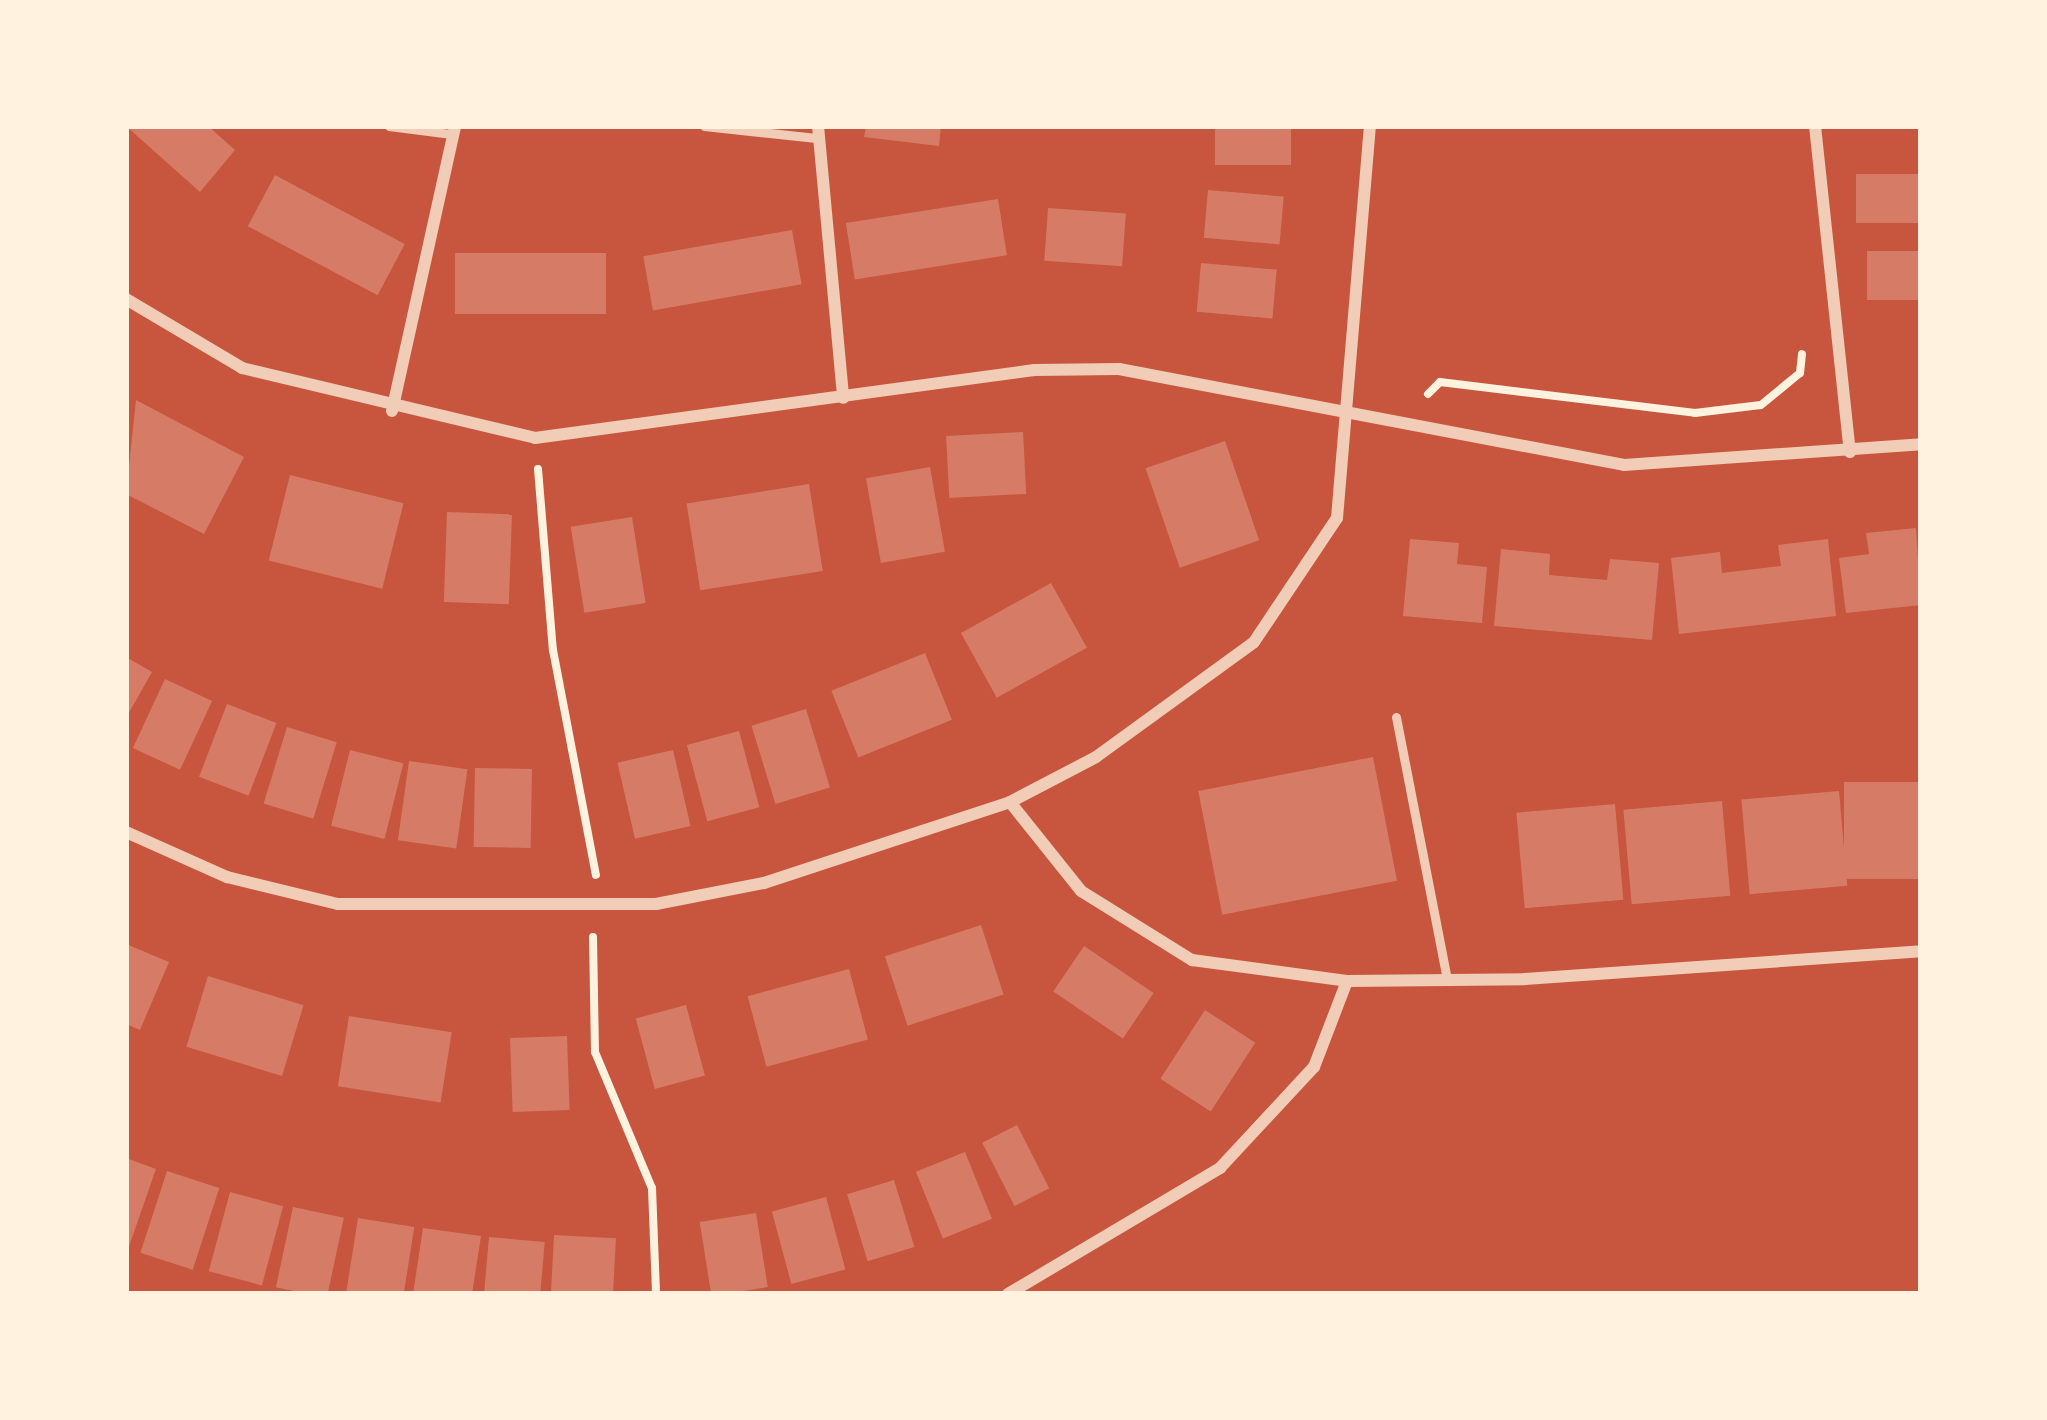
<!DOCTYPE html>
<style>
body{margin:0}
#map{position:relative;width:2047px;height:1420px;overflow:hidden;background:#c8553d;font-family:"Varela Round",sans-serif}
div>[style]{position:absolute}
.building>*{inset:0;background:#d67c66;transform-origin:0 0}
.path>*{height:8px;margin:-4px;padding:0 4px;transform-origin:4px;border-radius:4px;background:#fff3e0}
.service>*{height:9px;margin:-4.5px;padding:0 4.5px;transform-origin:4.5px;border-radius:4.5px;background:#f1ccb7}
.minor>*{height:12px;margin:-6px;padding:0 6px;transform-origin:6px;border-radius:6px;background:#f1ccb7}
span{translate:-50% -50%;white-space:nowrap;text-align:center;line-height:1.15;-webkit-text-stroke:12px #fff3e0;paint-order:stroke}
.frame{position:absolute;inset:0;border:129px solid #fff3e0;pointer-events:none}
</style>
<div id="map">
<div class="building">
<i style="clip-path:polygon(126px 126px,208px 126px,235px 150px,200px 192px)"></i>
<i style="clip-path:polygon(866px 126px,941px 126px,939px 146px,864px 137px)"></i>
<i style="left:1215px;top:126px;width:76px;height:39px"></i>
<i style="left:1921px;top:174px;width:49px;height:65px;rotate:90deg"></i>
<i style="left:275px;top:175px;width:147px;height:58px;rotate:28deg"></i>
<i style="left:1208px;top:190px;width:76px;height:48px;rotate:5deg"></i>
<i style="left:998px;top:199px;width:57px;height:154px;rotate:81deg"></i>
<i style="left:1048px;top:208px;width:78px;height:53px;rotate:4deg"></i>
<i style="left:792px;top:230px;width:55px;height:151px;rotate:80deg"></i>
<i style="left:1921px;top:251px;width:49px;height:54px;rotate:90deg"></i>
<i style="left:455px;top:253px;width:151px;height:61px"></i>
<i style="left:1201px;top:263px;width:76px;height:49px;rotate:5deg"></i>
<i style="clip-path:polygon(136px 400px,244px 457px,204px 534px,126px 494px)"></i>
<i style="left:1023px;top:432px;width:62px;height:77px;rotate:87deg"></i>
<i style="left:1225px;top:441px;width:105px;height:84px;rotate:71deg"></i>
<i style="left:930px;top:467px;width:86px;height:65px;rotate:80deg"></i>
<i style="left:290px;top:475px;width:117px;height:88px;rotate:14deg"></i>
<i style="left:809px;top:484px;width:88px;height:124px;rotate:81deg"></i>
<i style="left:447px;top:512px;width:65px;height:90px;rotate:2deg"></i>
<i style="left:632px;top:517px;width:87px;height:62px;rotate:81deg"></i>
<i style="clip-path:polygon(1916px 528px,1921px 605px,1846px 613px,1839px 558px,1869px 554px,1866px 533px)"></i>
<i style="clip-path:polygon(1410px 539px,1459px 543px,1457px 564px,1487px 567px,1482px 623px,1403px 616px)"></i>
<i style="clip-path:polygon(1828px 539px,1836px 616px,1679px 634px,1671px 558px,1720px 552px,1722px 573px,1781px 566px,1778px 545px)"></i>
<i style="clip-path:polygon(1501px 549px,1550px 554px,1549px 575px,1607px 580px,1610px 559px,1659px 563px,1652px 640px,1494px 626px)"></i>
<i style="left:1051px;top:583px;width:74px;height:103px;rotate:61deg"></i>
<i style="left:925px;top:653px;width:72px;height:101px;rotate:68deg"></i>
<i style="clip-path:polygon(126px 657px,152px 672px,126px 718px)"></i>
<i style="left:165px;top:679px;width:52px;height:76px;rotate:25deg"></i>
<i style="left:227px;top:704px;width:53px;height:78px;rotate:21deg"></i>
<i style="left:806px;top:709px;width:82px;height:57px;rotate:73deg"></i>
<i style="left:287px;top:727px;width:52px;height:80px;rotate:17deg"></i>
<i style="left:739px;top:731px;width:79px;height:54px;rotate:75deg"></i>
<i style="left:350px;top:750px;width:55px;height:78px;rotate:14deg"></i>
<i style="left:673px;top:750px;width:78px;height:57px;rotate:77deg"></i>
<i style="left:1373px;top:757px;width:126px;height:178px;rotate:79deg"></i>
<i style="left:409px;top:761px;width:59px;height:80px;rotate:8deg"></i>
<i style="left:475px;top:768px;width:57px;height:79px;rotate:1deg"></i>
<i style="left:1921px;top:782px;width:97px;height:77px;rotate:90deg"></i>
<i style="left:1839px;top:791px;width:95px;height:98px;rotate:85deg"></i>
<i style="left:1722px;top:801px;width:95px;height:99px;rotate:85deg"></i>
<i style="left:1615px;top:804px;width:96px;height:99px;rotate:85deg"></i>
<i style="left:981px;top:925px;width:73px;height:101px;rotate:72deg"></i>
<i style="clip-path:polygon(126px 944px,169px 962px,140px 1030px,126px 1024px)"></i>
<i style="left:1084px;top:946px;width:84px;height:55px;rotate:34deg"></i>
<i style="left:849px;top:969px;width:73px;height:105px;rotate:75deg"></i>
<i style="left:208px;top:976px;width:100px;height:74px;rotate:17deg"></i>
<i style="left:686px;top:1005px;width:73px;height:52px;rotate:75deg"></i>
<i style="left:1205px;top:1010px;width:60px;height:82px;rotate:33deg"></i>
<i style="left:349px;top:1016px;width:104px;height:71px;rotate:9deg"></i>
<i style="left:567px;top:1036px;width:74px;height:57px;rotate:88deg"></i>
<i style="left:1017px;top:1125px;width:71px;height:39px;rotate:63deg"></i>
<i style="left:965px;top:1152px;width:72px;height:53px;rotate:68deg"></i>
<i style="clip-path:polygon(126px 1158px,156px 1169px,127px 1252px,126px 1251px)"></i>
<i style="left:167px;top:1171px;width:55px;height:86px;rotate:18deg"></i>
<i style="left:894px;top:1180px;width:70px;height:49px;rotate:73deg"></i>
<i style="left:230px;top:1192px;width:55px;height:82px;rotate:15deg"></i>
<i style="left:826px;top:1197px;width:75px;height:56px;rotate:75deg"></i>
<i style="left:293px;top:1207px;width:52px;height:82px;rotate:12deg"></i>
<i style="left:756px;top:1213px;width:75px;height:57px;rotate:81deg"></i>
<i style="left:358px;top:1218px;width:57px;height:77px;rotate:9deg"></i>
<i style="clip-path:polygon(423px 1228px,481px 1236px,472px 1294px,413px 1294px)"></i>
<i style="left:554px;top:1235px;width:62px;height:59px;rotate:3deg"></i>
<i style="left:489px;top:1237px;width:56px;height:57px;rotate:5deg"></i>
</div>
<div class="path">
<i style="left:1428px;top:394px;width:17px;rotate:-45deg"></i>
<i style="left:1440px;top:382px;width:257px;rotate:6.9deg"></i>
<i style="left:1695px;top:413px;width:66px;rotate:-6.9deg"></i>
<i style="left:1761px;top:405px;width:50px;rotate:-39.4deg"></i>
<i style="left:1800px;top:373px;width:19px;rotate:-84deg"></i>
<i style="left:538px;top:469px;width:182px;rotate:85.3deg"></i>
<i style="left:553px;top:650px;width:229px;rotate:79.2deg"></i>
<i style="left:593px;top:937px;width:115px;rotate:89deg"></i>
<i style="left:595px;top:1052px;width:147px;rotate:67.3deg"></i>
<i style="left:652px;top:1188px;width:106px;rotate:87.8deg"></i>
</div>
<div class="service">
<i style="left:389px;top:126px;width:63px;rotate:7.4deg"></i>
<i style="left:704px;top:126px;width:113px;rotate:6.1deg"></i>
<i style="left:1396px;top:717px;width:267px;rotate:79deg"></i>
</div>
<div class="minor">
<i style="left:818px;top:126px;width:273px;rotate:84.7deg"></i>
<i style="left:1815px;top:126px;width:328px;rotate:83.9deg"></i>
<i style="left:126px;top:299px;width:135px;rotate:30.7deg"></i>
<i style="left:242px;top:368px;width:301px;rotate:13.4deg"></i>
<i style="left:535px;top:438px;width:504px;rotate:-7.76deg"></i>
<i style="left:1034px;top:370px;width:85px;rotate:-0.7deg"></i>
<i style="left:1119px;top:369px;width:514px;rotate:10.76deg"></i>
<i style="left:1624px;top:465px;width:298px;rotate:-4deg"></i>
<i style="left:392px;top:411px;width:292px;rotate:-77.5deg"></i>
<i style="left:1010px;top:802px;width:114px;rotate:51.4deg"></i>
<i style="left:1081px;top:891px;width:131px;rotate:31.9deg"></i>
<i style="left:1192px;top:960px;width:156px;rotate:7.7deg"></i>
<i style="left:1347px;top:981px;width:178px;rotate:-0.6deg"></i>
<i style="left:1525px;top:979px;width:397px;rotate:-4deg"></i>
<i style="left:126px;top:832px;width:111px;rotate:24deg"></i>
<i style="left:227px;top:877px;width:114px;rotate:13.7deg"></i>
<i style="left:338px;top:904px;width:318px"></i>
<i style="left:656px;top:904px;width:110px;rotate:-11deg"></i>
<i style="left:764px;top:883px;width:259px;rotate:-18.2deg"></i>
<i style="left:1010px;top:802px;width:97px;rotate:-27.6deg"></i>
<i style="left:1096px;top:757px;width:195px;rotate:-36deg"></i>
<i style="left:1254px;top:642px;width:149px;rotate:-56.2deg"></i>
<i style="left:1337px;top:518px;width:393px;rotate:-85.2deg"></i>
<i style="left:1008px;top:1294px;width:247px;rotate:-30.7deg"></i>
<i style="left:1220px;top:1168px;width:138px;rotate:-47.1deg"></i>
<i style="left:1314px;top:1067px;width:92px;rotate:-69deg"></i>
</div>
<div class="frame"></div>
</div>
